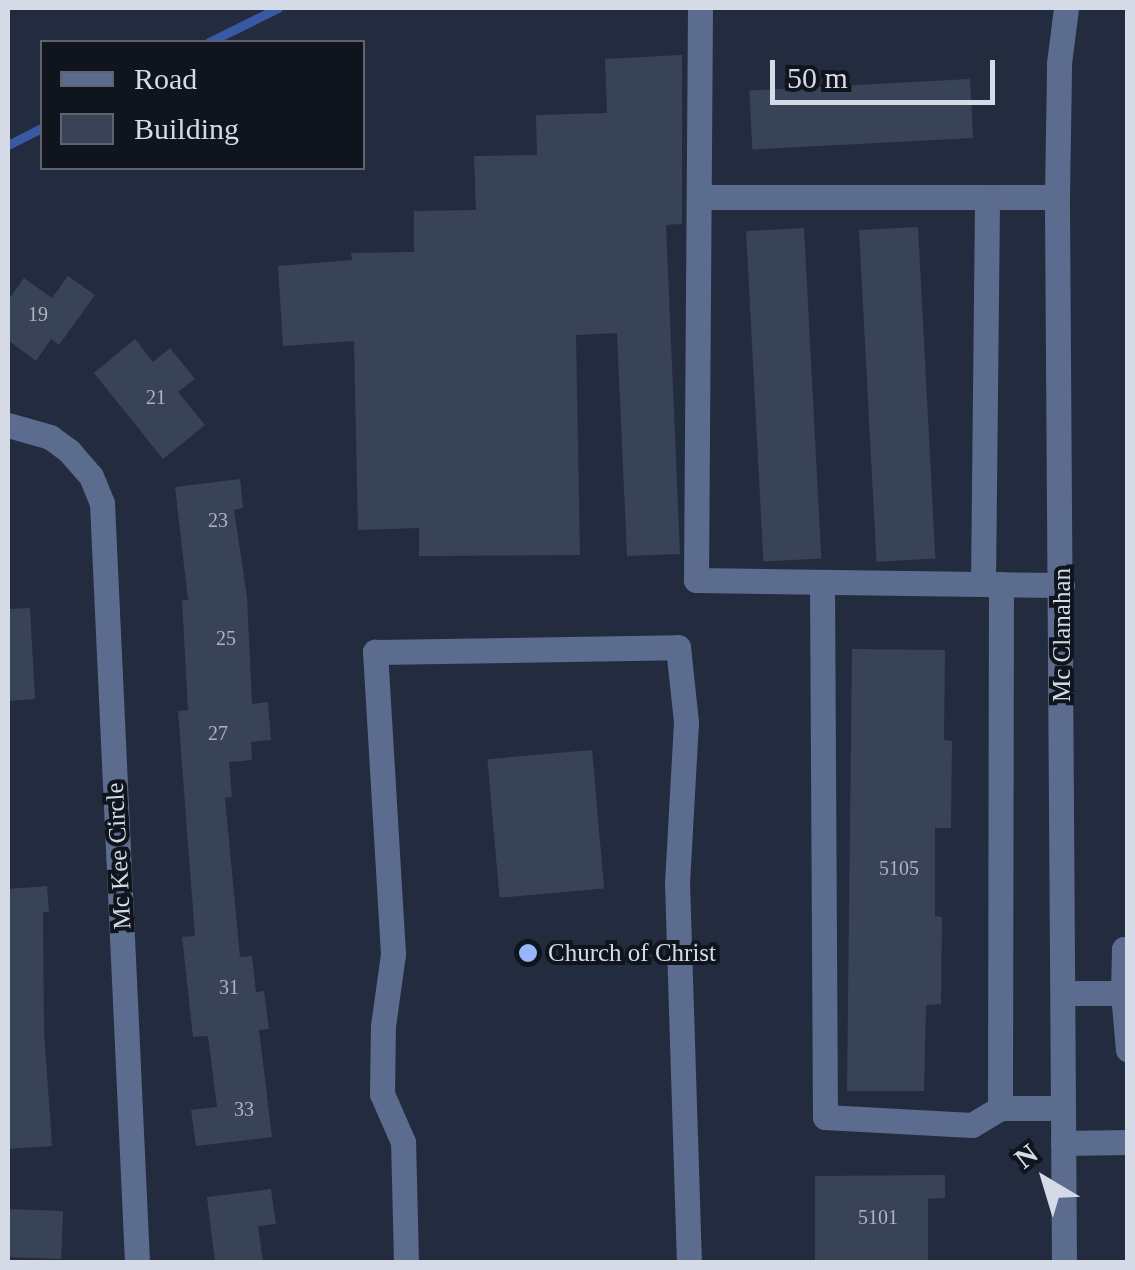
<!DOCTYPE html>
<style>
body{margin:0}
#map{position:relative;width:1135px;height:1270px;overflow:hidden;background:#232b3e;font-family:"Times New Roman",serif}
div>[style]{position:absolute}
.stream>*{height:9px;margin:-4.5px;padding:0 4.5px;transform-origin:4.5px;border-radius:4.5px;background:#3959a4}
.building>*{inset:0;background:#394357;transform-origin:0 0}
.minor>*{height:25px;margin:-12.5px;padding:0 12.5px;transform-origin:12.5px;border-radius:12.5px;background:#5c6c8e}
.dots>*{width:28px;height:28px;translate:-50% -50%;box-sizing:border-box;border:5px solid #10141c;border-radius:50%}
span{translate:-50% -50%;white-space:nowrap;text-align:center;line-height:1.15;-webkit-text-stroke:8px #10141c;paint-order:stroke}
.number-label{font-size:20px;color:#adb4c2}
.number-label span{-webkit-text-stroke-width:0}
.street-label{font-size:25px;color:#d4dae6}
.poi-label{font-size:25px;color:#d4dae6}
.left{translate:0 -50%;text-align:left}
.frame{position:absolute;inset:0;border:10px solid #d4dae6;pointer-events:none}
.legend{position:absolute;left:40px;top:40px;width:325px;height:130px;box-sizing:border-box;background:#10141c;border:2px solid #5e636d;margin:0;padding:12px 18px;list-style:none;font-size:30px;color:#d4dae6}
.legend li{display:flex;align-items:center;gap:20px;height:50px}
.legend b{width:50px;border:2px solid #5e636d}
.north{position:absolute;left:995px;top:1130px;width:100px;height:100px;-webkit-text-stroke:8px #10141c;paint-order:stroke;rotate:322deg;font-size:28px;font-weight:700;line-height:40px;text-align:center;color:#d4dae6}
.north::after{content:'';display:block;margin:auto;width:35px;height:45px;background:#d4dae6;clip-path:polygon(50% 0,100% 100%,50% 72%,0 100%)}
.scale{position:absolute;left:770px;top:60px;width:225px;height:45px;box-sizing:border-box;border:5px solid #d4dae6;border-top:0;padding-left:12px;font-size:30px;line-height:35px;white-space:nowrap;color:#d4dae6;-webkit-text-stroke:8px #10141c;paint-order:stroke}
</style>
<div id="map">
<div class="stream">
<i style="left:209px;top:42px;width:77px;rotate:-26.2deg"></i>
<i style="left:8px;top:145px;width:38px;rotate:-27deg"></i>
</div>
<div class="building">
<i style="clip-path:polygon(682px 55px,682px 224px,666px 225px,680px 554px,627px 556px,617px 333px,576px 335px,580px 555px,419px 556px,419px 528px,358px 530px,354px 341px,283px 346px,278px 266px,352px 260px,351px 253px,414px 252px,414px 211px,476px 210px,474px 156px,537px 155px,536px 115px,607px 113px,605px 59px)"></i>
<i style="left:970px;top:79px;width:59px;height:221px;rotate:87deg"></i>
<i style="left:918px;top:227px;width:332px;height:59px;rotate:87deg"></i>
<i style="left:804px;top:228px;width:331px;height:58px;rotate:87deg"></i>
<i style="clip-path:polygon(68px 276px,95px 295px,59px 345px,51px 339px,36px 361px,8px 340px,8px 300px,24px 278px,52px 298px)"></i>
<i style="clip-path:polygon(135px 339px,153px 362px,170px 348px,195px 379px,178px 392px,205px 425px,163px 459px,94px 373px)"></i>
<i style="clip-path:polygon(240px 479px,243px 508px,234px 510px,247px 597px,252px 704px,268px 702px,271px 740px,251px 742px,252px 760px,229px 762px,232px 797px,225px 798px,240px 957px,252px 956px,256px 992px,264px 991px,269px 1029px,259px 1030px,272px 1137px,196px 1146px,191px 1110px,217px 1107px,208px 1036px,193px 1037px,182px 937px,195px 936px,178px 711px,188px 710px,182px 600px,188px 600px,175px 487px)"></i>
<i style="clip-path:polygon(30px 608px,35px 699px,8px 701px,8px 609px)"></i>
<i style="clip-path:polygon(852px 649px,945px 650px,944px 740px,952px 741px,951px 828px,935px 828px,935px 916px,942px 917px,941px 1004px,926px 1005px,924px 1091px,847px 1091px)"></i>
<i style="left:592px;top:750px;width:139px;height:105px;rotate:85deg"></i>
<i style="clip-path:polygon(47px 886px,49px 912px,43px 912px,44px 1030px,52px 1146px,8px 1149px,8px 889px)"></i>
<i style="clip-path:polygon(945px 1175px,945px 1198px,928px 1199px,928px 1261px,815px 1261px,815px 1176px)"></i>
<i style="clip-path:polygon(271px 1189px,276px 1224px,258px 1226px,263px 1262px,215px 1262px,207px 1197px)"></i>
<i style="left:8px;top:1209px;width:55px;height:48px;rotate:2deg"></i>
</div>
<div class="minor">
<i style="left:700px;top:8px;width:572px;rotate:90.4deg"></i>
<i style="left:696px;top:580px;width:366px;rotate:0.8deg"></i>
<i style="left:699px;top:197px;width:358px"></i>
<i style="left:8px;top:425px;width:44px;rotate:15.9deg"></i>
<i style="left:50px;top:437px;width:24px;rotate:36deg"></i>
<i style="left:69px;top:451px;width:33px;rotate:49deg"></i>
<i style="left:91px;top:476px;width:29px;rotate:68deg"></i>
<i style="left:102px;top:503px;width:760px;rotate:87.36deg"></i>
<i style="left:822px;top:584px;width:533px;rotate:89.68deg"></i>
<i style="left:825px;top:1117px;width:147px;rotate:3.1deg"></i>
<i style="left:972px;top:1125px;width:33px;rotate:-31deg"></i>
<i style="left:983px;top:584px;width:386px;rotate:-89.4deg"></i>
<i style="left:1001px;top:584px;width:524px;rotate:90.11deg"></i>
<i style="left:1000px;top:1108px;width:63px"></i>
<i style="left:1128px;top:949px;width:4px;rotate:180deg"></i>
<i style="left:1124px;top:949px;width:44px;rotate:91.3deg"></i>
<i style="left:1123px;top:993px;width:57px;rotate:85deg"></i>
<i style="left:1063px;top:993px;width:60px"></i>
<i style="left:1063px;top:1143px;width:65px;rotate:-0.9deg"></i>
<i style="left:406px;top:1262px;width:120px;rotate:-91.4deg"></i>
<i style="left:403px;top:1142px;width:52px;rotate:-113.6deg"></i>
<i style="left:382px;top:1094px;width:68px;rotate:-89.2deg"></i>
<i style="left:383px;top:1026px;width:73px;rotate:-82.1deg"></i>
<i style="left:393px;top:954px;width:303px;rotate:-93.4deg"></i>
<i style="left:375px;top:652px;width:303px;rotate:-0.9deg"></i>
<i style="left:678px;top:647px;width:75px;rotate:83.9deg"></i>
<i style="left:686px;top:722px;width:160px;rotate:93.2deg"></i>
<i style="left:677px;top:882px;width:380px;rotate:88.2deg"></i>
<i style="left:1064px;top:1262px;width:1065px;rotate:-90.38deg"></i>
<i style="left:1057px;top:197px;width:134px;rotate:-89.1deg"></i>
<i style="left:1059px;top:63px;width:55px;rotate:-82.7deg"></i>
</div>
<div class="dots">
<i style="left:528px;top:953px;background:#95b6fd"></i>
</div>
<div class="number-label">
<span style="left:38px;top:314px">19</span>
<span style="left:156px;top:397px">21</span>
<span style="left:218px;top:520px">23</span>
<span style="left:226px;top:638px">25</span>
<span style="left:218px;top:733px">27</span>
<span style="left:899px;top:868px">5105</span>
<span style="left:229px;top:987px">31</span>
<span style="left:244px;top:1109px">33</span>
<span style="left:878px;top:1217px">5101</span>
</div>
<div class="street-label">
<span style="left:1062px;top:635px;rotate:-90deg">Mc Clanahan</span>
<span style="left:119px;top:856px;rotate:-93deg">Mc Kee Circle</span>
</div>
<div class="poi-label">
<span class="left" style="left:548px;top:953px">Church of Christ</span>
</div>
<div class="frame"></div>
<ul class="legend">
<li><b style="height:12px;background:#5c6c8e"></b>Road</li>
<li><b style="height:28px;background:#394357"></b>Building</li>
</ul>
<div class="north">N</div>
<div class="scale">50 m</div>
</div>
